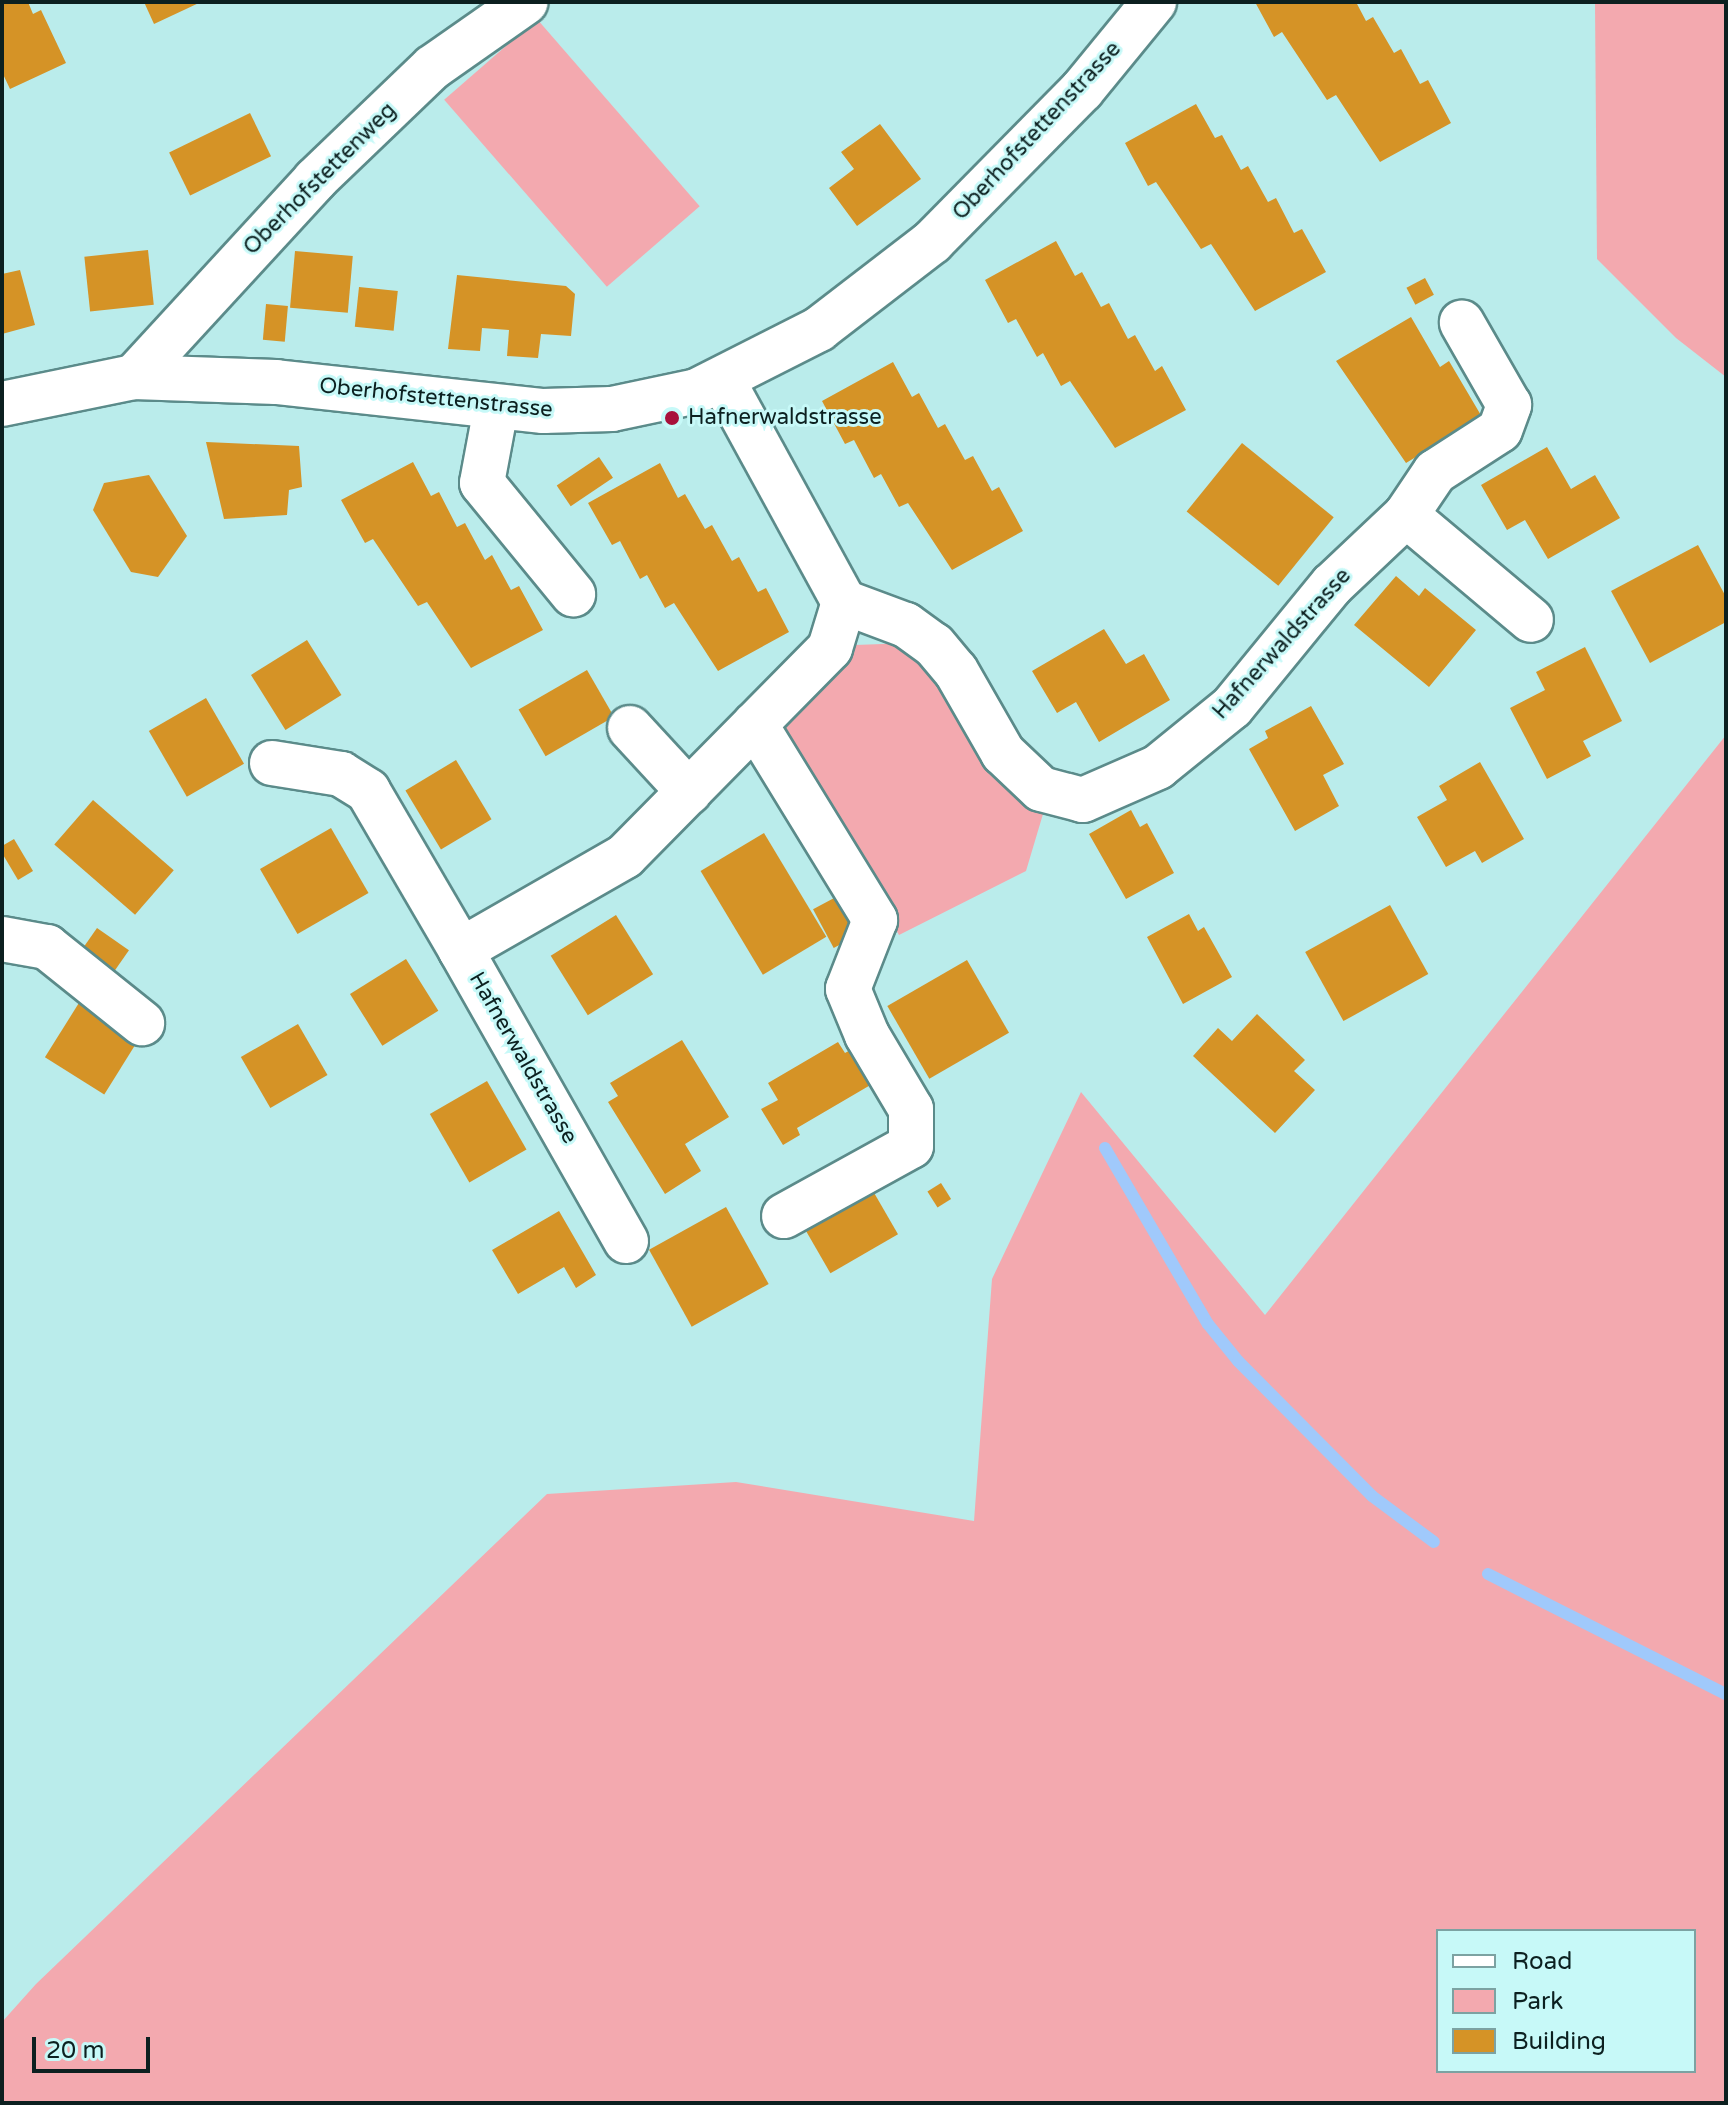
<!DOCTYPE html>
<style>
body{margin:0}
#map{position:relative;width:1728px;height:2105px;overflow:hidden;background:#baeceb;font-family:"Varela Round",sans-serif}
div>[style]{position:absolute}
.green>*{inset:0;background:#f3a9af;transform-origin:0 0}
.stream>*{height:12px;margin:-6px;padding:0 6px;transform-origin:6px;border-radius:6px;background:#a0c9fb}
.building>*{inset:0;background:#d59326;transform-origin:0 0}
.roads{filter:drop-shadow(2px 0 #5b8b8a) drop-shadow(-2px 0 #5b8b8a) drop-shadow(0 2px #5b8b8a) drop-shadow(0 -2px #5b8b8a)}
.minor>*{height:44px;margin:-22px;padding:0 22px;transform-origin:22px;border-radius:22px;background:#fff}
.dots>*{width:22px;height:22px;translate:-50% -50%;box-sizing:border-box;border:4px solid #c7f9f8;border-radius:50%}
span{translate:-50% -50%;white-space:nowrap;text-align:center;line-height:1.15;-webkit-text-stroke:6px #c7f9f8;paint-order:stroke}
.street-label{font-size:22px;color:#0c2020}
.poi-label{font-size:22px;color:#0c2020}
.left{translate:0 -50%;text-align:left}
.frame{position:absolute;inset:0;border:4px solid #0c2020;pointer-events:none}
.legend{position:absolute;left:1436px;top:1929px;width:260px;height:144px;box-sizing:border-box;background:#c7f9f8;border:2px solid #7ca2a2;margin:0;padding:10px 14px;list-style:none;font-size:24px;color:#0c2020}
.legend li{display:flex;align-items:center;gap:16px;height:40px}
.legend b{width:40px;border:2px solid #7ca2a2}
.scale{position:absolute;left:32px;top:2037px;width:118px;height:36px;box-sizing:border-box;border:4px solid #0c2020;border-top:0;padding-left:10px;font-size:24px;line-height:28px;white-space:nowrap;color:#0c2020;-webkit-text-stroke:6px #c7f9f8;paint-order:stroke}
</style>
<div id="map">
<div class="green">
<i style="clip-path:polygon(1595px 2px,1726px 2px,1726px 377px,1676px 338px,1597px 259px)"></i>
<i style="left:537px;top:19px;width:248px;height:123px;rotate:49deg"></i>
<i style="clip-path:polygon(910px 643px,935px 667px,989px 762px,1043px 814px,1026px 871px,899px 935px,782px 733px,798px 701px,855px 645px)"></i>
<i style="clip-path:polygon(evenodd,1726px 735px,1726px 2103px,2px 2103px,2px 2022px,36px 1984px,547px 1494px,736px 1482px,974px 1521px,992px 1279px,1081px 1092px,1265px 1315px,1726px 735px,1694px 1931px,1694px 2071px,1438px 2071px,1438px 1931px,1694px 1931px)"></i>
</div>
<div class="stream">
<i style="left:1105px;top:1148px;width:204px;rotate:59.7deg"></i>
<i style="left:1208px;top:1324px;width:48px;rotate:51deg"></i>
<i style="left:1238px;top:1361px;width:190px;rotate:45.2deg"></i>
<i style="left:1372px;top:1496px;width:77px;rotate:36.6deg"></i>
<i style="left:1488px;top:1574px;width:267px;rotate:26.8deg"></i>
</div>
<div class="building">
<i style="clip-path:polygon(2px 2px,28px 2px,33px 14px,41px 10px,66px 63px,10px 89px,2px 72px)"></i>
<i style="clip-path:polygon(144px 2px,201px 2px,154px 24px)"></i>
<i style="clip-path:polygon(1255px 2px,1356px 2px,1366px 21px,1373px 17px,1394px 53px,1401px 49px,1420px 84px,1428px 80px,1451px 123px,1380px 162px,1336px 95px,1327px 100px,1282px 32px,1274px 37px)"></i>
<i style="clip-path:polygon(1196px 104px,1215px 138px,1222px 135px,1241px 170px,1248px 166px,1268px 202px,1276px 198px,1294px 233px,1302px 229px,1326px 272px,1255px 311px,1211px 244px,1201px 249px,1156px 182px,1148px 186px,1125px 143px)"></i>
<i style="left:250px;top:113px;width:48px;height:90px;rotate:64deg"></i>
<i style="clip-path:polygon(880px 124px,921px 179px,857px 226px,829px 188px,854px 169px,841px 152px)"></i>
<i style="clip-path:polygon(1056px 241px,1075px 276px,1082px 272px,1101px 307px,1109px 303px,1128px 339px,1135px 335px,1155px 371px,1162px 366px,1186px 410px,1115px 448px,1070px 381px,1061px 386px,1043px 353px,1037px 357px,1016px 319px,1008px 323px,985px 280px)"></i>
<i style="left:148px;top:250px;width:55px;height:64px;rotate:84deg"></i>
<i style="left:295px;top:251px;width:58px;height:57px;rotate:5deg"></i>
<i style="clip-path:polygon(20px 270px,35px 325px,2px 334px,2px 274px)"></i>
<i style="clip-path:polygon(457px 275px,566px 286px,575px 294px,571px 336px,541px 334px,538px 358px,507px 356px,509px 330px,482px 328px,480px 351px,448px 349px)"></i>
<i style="left:1425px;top:278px;width:19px;height:21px;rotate:62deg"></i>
<i style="left:359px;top:287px;width:39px;height:40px;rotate:6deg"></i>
<i style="left:266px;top:304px;width:22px;height:36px;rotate:5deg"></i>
<i style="clip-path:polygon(1411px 317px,1440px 367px,1449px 361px,1482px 417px,1406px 463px,1336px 361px)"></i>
<i style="clip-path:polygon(893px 362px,912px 397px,919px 393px,938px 428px,945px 424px,965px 460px,973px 456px,992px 491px,999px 487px,1023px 531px,952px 570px,908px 503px,899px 507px,881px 474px,874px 478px,854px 440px,845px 444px,822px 401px)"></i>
<i style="clip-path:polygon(206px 442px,299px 446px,302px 487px,289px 490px,287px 515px,224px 519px)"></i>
<i style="left:1242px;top:443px;width:118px;height:88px;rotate:39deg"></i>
<i style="clip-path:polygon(1547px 447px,1571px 489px,1595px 475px,1620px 518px,1548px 559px,1525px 520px,1507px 530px,1481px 485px)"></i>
<i style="left:599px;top:457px;width:25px;height:51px;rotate:56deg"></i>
<i style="clip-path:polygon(413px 462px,431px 496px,439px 492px,457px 527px,465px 523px,485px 560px,492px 555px,511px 590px,519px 586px,543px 630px,471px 668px,427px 602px,418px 606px,373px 539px,365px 543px,341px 500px)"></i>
<i style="clip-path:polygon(660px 463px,678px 498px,685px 494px,705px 529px,712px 525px,732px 561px,739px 557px,758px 592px,766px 588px,789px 632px,718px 671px,674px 603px,665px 608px,647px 575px,640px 579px,620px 541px,612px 545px,588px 503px)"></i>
<i style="clip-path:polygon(149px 475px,187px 536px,158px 577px,131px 572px,93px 510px,104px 483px)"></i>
<i style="clip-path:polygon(1698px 545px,1726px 597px,1726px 622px,1650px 663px,1611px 591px)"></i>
<i style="clip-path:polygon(1396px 576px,1419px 596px,1425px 588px,1476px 630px,1429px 687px,1354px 625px)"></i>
<i style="clip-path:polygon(1104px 629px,1126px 664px,1144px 654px,1170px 700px,1099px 742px,1076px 702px,1057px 713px,1032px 671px)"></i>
<i style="left:307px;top:640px;width:65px;height:66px;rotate:58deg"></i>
<i style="clip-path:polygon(1585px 647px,1622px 721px,1583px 741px,1591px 756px,1547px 779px,1510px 708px,1545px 690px,1536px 672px)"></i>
<i style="left:587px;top:670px;width:54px;height:79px;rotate:60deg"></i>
<i style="left:206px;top:698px;width:76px;height:66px;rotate:60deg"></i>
<i style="clip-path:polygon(1311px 706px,1344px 764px,1323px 775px,1339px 806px,1295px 831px,1249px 749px,1268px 738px,1265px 731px)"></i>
<i style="left:456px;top:760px;width:69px;height:59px;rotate:59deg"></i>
<i style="clip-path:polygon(1480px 762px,1524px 839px,1482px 863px,1475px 851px,1446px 867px,1417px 817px,1447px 800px,1439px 786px)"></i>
<i style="left:93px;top:800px;width:107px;height:59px;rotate:41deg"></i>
<i style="clip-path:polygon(1131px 810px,1140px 827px,1147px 823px,1174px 873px,1126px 899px,1089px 834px)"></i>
<i style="left:331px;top:828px;width:75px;height:82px;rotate:60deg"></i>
<i style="left:764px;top:833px;width:121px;height:74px;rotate:59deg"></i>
<i style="clip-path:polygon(14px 839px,33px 871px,18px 880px,2px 853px,2px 846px)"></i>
<i style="left:836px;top:897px;width:44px;height:26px;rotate:62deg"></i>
<i style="left:1390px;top:905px;width:79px;height:97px;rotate:61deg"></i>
<i style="clip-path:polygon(1189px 914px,1198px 931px,1204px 927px,1232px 977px,1183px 1004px,1147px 937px)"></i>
<i style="left:616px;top:915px;width:70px;height:77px;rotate:58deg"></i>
<i style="left:97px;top:928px;width:39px;height:35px;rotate:35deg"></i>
<i style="left:406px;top:959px;width:61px;height:66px;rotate:58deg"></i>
<i style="left:967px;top:960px;width:84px;height:92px;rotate:60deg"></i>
<i style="left:82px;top:998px;width:70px;height:70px;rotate:32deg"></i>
<i style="clip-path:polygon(1257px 1014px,1305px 1060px,1294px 1071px,1315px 1090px,1275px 1133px,1193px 1056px,1218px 1028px,1232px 1041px)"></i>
<i style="left:298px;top:1024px;width:59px;height:66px;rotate:60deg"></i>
<i style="clip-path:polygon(682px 1040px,729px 1117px,685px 1144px,701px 1171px,665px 1194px,608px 1102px,618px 1096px,610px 1083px)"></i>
<i style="clip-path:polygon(838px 1042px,845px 1053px,859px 1045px,879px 1080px,797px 1128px,800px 1135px,783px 1145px,761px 1109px,778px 1100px,768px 1083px)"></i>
<i style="left:487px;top:1081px;width:79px;height:66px;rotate:60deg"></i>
<i style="left:941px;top:1183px;width:19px;height:16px;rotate:58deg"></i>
<i style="left:873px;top:1191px;width:50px;height:78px;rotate:60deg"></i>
<i style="left:726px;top:1207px;width:88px;height:88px;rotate:61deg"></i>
<i style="clip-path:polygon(559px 1211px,596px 1275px,576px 1288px,564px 1267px,518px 1294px,492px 1250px)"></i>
</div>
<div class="roads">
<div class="minor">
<i style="left:134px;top:377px;width:268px;rotate:-47.4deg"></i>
<i style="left:315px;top:180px;width:163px;rotate:-43.8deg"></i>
<i style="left:433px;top:67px;width:113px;rotate:-35deg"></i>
<i style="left:723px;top:381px;width:252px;rotate:61.3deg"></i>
<i style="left:844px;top:602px;width:66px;rotate:20.4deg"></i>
<i style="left:906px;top:625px;width:34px;rotate:36deg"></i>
<i style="left:934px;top:645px;width:34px;rotate:50deg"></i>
<i style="left:956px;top:671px;width:95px;rotate:60.2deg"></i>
<i style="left:1003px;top:753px;width:52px;rotate:43.5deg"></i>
<i style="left:1041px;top:789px;width:43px;rotate:14.7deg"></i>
<i style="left:1083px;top:800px;width:82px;rotate:-23.7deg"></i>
<i style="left:1158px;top:767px;width:95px;rotate:-39deg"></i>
<i style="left:1232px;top:707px;width:158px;rotate:-50.7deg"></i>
<i style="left:1332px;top:585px;width:102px;rotate:-43.4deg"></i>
<i style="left:1406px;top:515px;width:163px;rotate:40deg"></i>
<i style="left:2px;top:404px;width:135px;rotate:-11.6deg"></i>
<i style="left:134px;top:377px;width:142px;rotate:2deg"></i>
<i style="left:276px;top:382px;width:269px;rotate:6.2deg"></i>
<i style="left:543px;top:411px;width:69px;rotate:-1.7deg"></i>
<i style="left:612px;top:409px;width:87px;rotate:-12deg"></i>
<i style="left:697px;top:391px;width:137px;rotate:-26.9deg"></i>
<i style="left:819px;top:329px;width:143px;rotate:-37.6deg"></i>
<i style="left:932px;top:242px;width:214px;rotate:-45.4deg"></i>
<i style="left:1082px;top:90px;width:114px;rotate:-50.7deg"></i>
<i style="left:496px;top:408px;width:76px;rotate:100.6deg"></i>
<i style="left:482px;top:483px;width:144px;rotate:50.7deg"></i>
<i style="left:1406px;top:515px;width:52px;rotate:-56deg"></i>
<i style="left:1435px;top:472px;width:77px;rotate:-32.9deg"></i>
<i style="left:1500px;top:430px;width:27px;rotate:-70deg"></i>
<i style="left:1509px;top:405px;width:95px;rotate:-119.8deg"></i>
<i style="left:755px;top:724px;width:230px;rotate:58.5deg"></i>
<i style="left:875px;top:920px;width:74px;rotate:111.4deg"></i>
<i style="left:848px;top:989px;width:50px;rotate:67.6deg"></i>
<i style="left:867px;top:1035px;width:86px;rotate:59.3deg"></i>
<i style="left:911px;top:1109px;width:37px;rotate:90deg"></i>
<i style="left:911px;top:1146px;width:145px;rotate:151.1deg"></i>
<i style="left:630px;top:728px;width:87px;rotate:47.3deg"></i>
<i style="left:272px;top:763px;width:70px;rotate:9.1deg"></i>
<i style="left:341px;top:774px;width:32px;rotate:32deg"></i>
<i style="left:368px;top:791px;width:184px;rotate:59.7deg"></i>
<i style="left:2px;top:939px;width:46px;rotate:10.1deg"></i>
<i style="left:47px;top:947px;width:122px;rotate:38.7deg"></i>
<i style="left:626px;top:1241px;width:335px;rotate:-119.6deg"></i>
<i style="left:461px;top:950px;width:189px;rotate:-29.8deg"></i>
<i style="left:625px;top:856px;width:292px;rotate:-45.4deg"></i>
<i style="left:830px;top:648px;width:48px;rotate:-73.1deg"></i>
</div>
</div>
<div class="dots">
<i style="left:672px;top:418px;background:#a8103b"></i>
</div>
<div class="street-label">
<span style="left:1037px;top:131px;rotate:-47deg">Oberhofstettenstrasse</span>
<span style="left:320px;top:179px;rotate:-45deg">Oberhofstettenweg</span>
<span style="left:436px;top:398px;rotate:6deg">Oberhofstettenstrasse</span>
<span style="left:1282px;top:644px;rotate:-48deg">Hafnerwaldstrasse</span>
<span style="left:523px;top:1058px;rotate:60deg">Hafnerwaldstrasse</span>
</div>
<div class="poi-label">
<span class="left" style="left:688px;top:418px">Hafnerwaldstrasse</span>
</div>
<div class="frame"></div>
<ul class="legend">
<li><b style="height:10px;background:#fff"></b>Road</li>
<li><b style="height:22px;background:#f3a9af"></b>Park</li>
<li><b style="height:22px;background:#d59326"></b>Building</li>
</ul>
<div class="scale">20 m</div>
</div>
